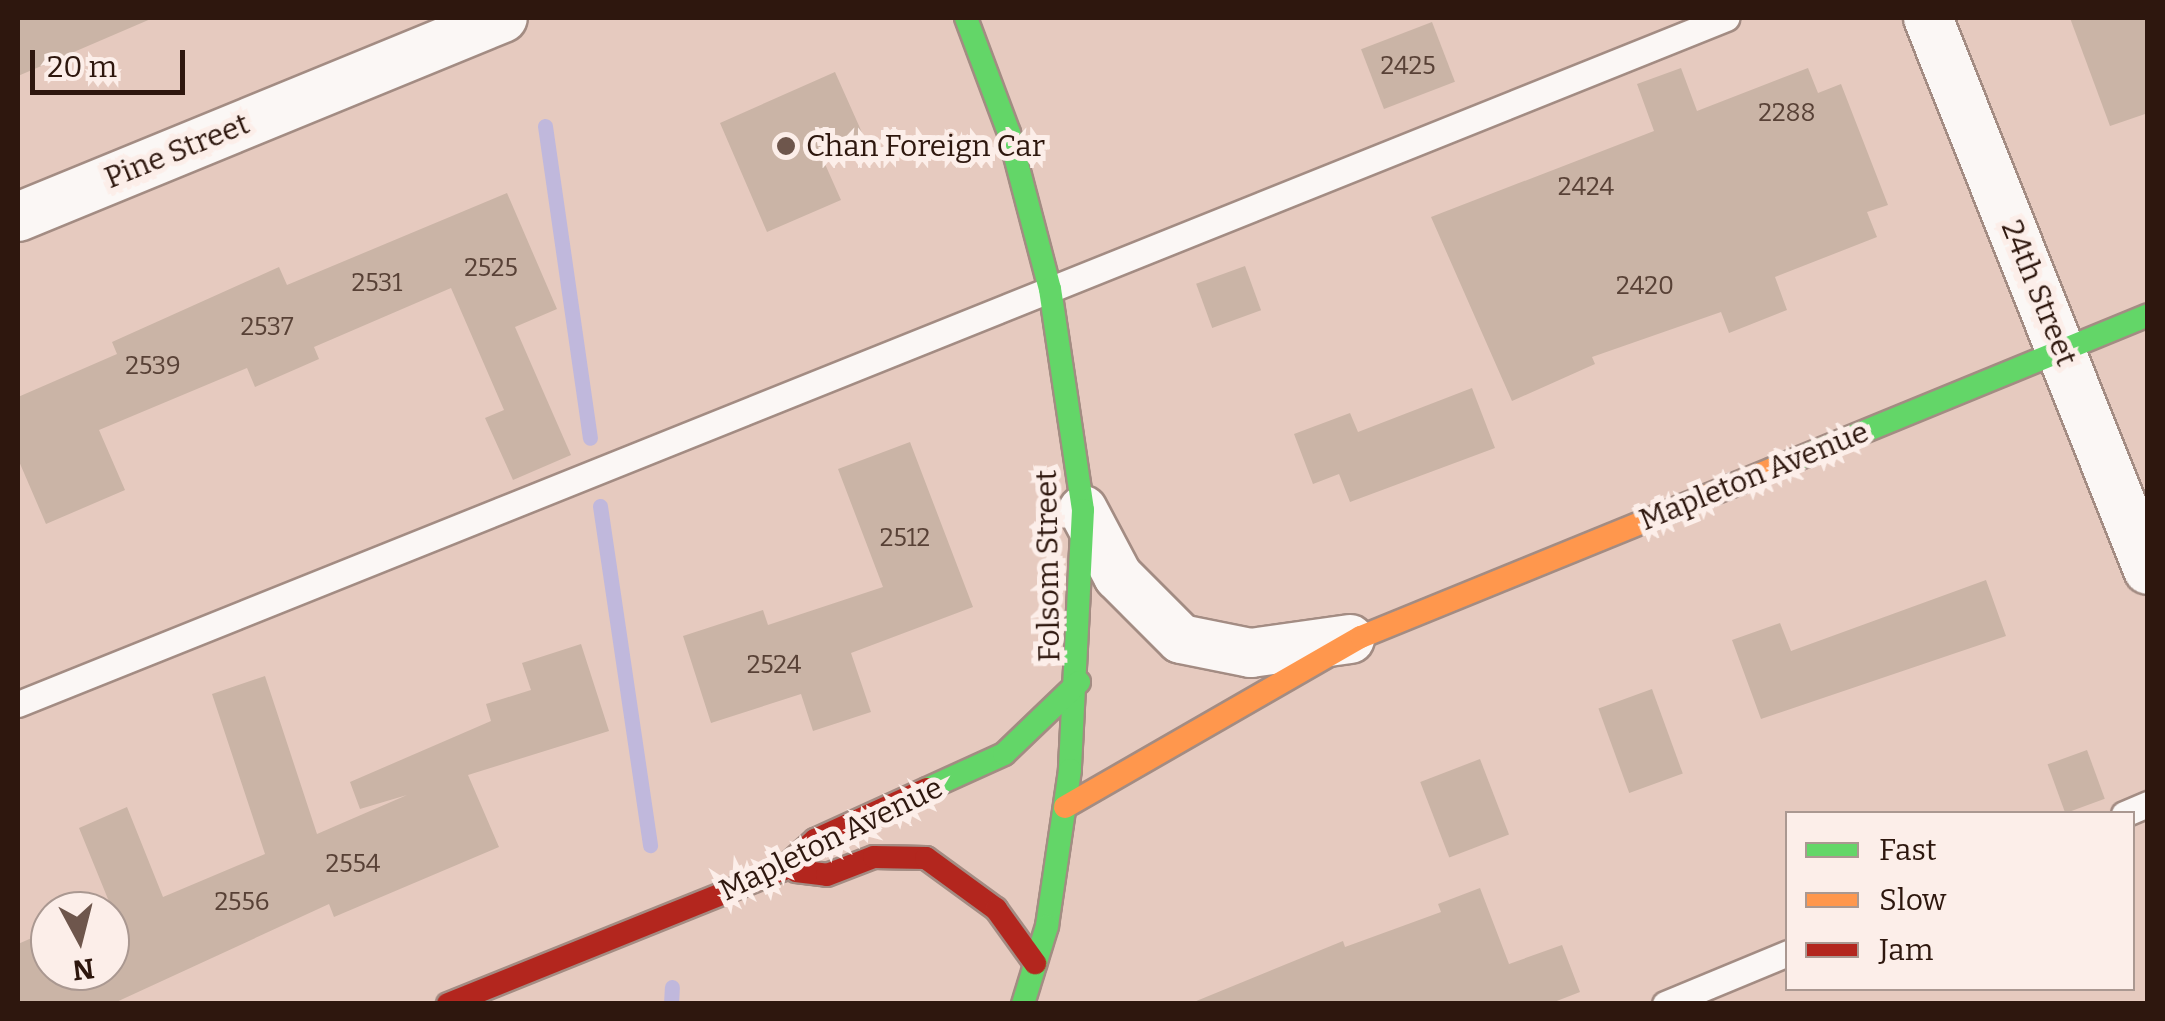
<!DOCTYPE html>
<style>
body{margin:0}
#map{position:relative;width:2165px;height:1021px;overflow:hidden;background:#e6cabf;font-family:Bitter,serif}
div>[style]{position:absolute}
.stream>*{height:15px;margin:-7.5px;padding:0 7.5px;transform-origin:7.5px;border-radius:7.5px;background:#c0b8dc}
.building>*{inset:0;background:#cab4a6;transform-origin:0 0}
.roads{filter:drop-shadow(2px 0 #a38c83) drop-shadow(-2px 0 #a38c83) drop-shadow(0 2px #a38c83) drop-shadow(0 -2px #a38c83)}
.lane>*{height:25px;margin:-12.5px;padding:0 12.5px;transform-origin:12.5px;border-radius:12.5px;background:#fbf7f5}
.street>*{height:48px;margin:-24px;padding:0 24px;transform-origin:24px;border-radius:24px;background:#fbf7f5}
.fast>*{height:22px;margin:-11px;padding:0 11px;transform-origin:11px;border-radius:11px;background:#63d668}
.slow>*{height:22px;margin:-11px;padding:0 11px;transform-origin:11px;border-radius:11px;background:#ff974d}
.jam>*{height:22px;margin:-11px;padding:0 11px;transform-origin:11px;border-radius:11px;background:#b3261e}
.dots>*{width:28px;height:28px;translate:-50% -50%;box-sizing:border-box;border:5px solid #fceee9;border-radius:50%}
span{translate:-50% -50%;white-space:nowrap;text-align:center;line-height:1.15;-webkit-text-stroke:10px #fceee9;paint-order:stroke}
.number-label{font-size:25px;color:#584136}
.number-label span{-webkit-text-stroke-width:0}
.poi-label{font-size:30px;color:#2e170e}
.left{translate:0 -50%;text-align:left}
.street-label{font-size:30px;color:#2e170e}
.frame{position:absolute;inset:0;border:20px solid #2e170e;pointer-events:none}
.legend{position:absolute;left:1785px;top:811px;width:350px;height:180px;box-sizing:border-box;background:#fceee9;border:2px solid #aa9891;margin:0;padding:12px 18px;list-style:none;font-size:30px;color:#2e170e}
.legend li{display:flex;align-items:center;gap:20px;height:50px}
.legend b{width:50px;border:2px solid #aa9891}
.north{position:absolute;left:30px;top:891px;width:100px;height:100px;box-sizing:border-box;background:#fceee9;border:2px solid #aa9891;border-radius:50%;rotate:173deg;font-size:28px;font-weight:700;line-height:40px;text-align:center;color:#2e170e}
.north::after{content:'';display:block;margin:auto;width:35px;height:45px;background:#6e564c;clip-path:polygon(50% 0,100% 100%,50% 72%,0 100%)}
.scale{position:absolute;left:30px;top:50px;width:155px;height:45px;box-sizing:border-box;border:5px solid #2e170e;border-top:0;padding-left:12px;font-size:30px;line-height:35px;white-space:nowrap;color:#2e170e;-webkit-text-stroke:8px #fceee9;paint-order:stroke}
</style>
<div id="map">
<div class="stream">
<i style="left:545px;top:126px;width:315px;rotate:81.8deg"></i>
<i style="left:600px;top:506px;width:343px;rotate:81.6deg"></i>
<i style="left:671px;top:1004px;width:17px;rotate:-87deg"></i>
</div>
<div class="building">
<i style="clip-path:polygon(18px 18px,153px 18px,18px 76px)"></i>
<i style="clip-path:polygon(2070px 18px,2148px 18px,2148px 113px,2110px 126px)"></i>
<i style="left:1432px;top:22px;width:64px;height:76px;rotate:69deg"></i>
<i style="clip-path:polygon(1681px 68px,1697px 111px,1808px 68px,1818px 93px,1841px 84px,1888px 205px,1867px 212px,1877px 237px,1775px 277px,1787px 310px,1729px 333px,1721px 312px,1592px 357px,1595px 364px,1512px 401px,1431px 217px,1654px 131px,1637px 84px)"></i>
<i style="clip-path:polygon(835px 72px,864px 137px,821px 155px,841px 200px,767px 232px,720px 123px)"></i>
<i style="clip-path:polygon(507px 193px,557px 309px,515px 327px,571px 455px,513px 480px,485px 418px,504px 410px,451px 288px,314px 347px,319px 359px,255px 387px,247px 368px,99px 430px,125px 490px,46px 524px,18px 459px,18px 397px,117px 354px,112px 342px,279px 267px,287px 285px)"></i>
<i style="left:1245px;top:266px;width:47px;height:52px;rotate:70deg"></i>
<i style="clip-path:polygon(1472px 388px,1495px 448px,1350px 502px,1339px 474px,1313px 484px,1294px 434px,1350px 413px,1358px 432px)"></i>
<i style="clip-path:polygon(910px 442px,973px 607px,851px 653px,871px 712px,813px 731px,801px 694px,711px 723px,683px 636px,763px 610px,768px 625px,883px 587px,838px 469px)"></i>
<i style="clip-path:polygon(1986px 580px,2006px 636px,1761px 719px,1732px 640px,1780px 623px,1791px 651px)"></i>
<i style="clip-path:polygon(581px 644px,609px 731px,468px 775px,499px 847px,334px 917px,329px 904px,112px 1004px,18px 1004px,18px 944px,50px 930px,50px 971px,110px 971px,110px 911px,94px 911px,110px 904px,79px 828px,127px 807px,163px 897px,265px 854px,212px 694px,265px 676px,317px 834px,407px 795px,360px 809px,350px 782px,491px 721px,486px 704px,531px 690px,522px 663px)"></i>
<i style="left:1652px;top:689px;width:90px;height:57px;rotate:70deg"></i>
<i style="left:2087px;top:750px;width:52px;height:42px;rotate:70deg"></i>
<i style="left:1480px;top:759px;width:81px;height:64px;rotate:69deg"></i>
<i style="clip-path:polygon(1480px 888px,1509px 964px,1562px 945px,1580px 992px,1549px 1004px,1189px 1004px,1343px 941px,1345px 947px,1441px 912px,1438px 904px)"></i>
</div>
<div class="roads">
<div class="lane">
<i style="left:18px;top:704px;width:1841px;rotate:-21.88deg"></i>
<i style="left:2124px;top:814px;width:26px;rotate:-23deg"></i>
<i style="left:1665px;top:1004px;width:133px;rotate:-22.5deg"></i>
</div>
<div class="street">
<i style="left:1928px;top:18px;width:594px;rotate:68.27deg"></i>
<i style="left:18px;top:217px;width:524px;rotate:-22.31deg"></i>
<i style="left:1083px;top:510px;width:75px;rotate:62.1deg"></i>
<i style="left:1118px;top:576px;width:89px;rotate:45deg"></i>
<i style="left:1181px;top:639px;width:71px;rotate:11.3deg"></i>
<i style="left:1251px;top:653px;width:100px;rotate:-8deg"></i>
</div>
<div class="fast">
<i style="left:966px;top:18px;width:123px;rotate:69.5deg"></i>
<i style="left:1009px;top:133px;width:161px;rotate:75.3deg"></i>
<i style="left:1050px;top:289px;width:223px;rotate:81.5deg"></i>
<i style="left:1083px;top:510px;width:260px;rotate:92.9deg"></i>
<i style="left:1070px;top:770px;width:158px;rotate:98.4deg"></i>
<i style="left:1047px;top:926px;width:82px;rotate:107.1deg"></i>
<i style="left:1773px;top:469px;width:405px;rotate:-22.3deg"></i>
<i style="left:927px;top:789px;width:85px;rotate:-24.4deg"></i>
<i style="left:1004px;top:754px;width:104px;rotate:-43.8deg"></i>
</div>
<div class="slow">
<i style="left:1065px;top:807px;width:341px;rotate:-29.9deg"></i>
<i style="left:1361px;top:637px;width:445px;rotate:-22.2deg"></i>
</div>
<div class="jam">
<i style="left:796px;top:871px;width:31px;rotate:7deg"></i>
<i style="left:827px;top:875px;width:50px;rotate:-21deg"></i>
<i style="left:874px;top:857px;width:52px;rotate:1.1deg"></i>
<i style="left:926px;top:858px;width:87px;rotate:36.1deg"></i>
<i style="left:996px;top:909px;width:67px;rotate:54.2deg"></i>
<i style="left:448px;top:1004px;width:360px;rotate:-21.9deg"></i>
<i style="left:782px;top:870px;width:45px;rotate:-42.3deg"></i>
<i style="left:815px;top:840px;width:123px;rotate:-24.5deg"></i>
</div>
</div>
<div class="dots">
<i style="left:786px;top:146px;background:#6e564c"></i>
</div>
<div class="number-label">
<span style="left:1408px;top:66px">2425</span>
<span style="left:1787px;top:113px">2288</span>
<span style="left:1586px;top:187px">2424</span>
<span style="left:491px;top:268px">2525</span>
<span style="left:377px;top:283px">2531</span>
<span style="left:1645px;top:286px">2420</span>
<span style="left:267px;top:327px">2537</span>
<span style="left:153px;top:366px">2539</span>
<span style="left:905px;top:538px">2512</span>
<span style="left:774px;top:665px">2524</span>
<span style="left:353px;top:864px">2554</span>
<span style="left:242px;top:902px">2556</span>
</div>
<div class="poi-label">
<span class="left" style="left:806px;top:146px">Chan Foreign Car</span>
</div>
<div class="street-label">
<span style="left:177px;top:151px;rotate:-22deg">Pine Street</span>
<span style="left:2039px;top:293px;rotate:68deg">24th Street</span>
<span style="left:1754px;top:476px;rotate:-22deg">Mapleton Avenue</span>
<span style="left:1048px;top:566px;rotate:-91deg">Folsom Street</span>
<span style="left:831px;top:839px;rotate:-26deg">Mapleton Avenue</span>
</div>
<div class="frame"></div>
<ul class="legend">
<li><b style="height:12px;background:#63d668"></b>Fast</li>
<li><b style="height:12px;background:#ff974d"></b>Slow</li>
<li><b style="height:12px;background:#b3261e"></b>Jam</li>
</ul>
<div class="north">N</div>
<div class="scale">20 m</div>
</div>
